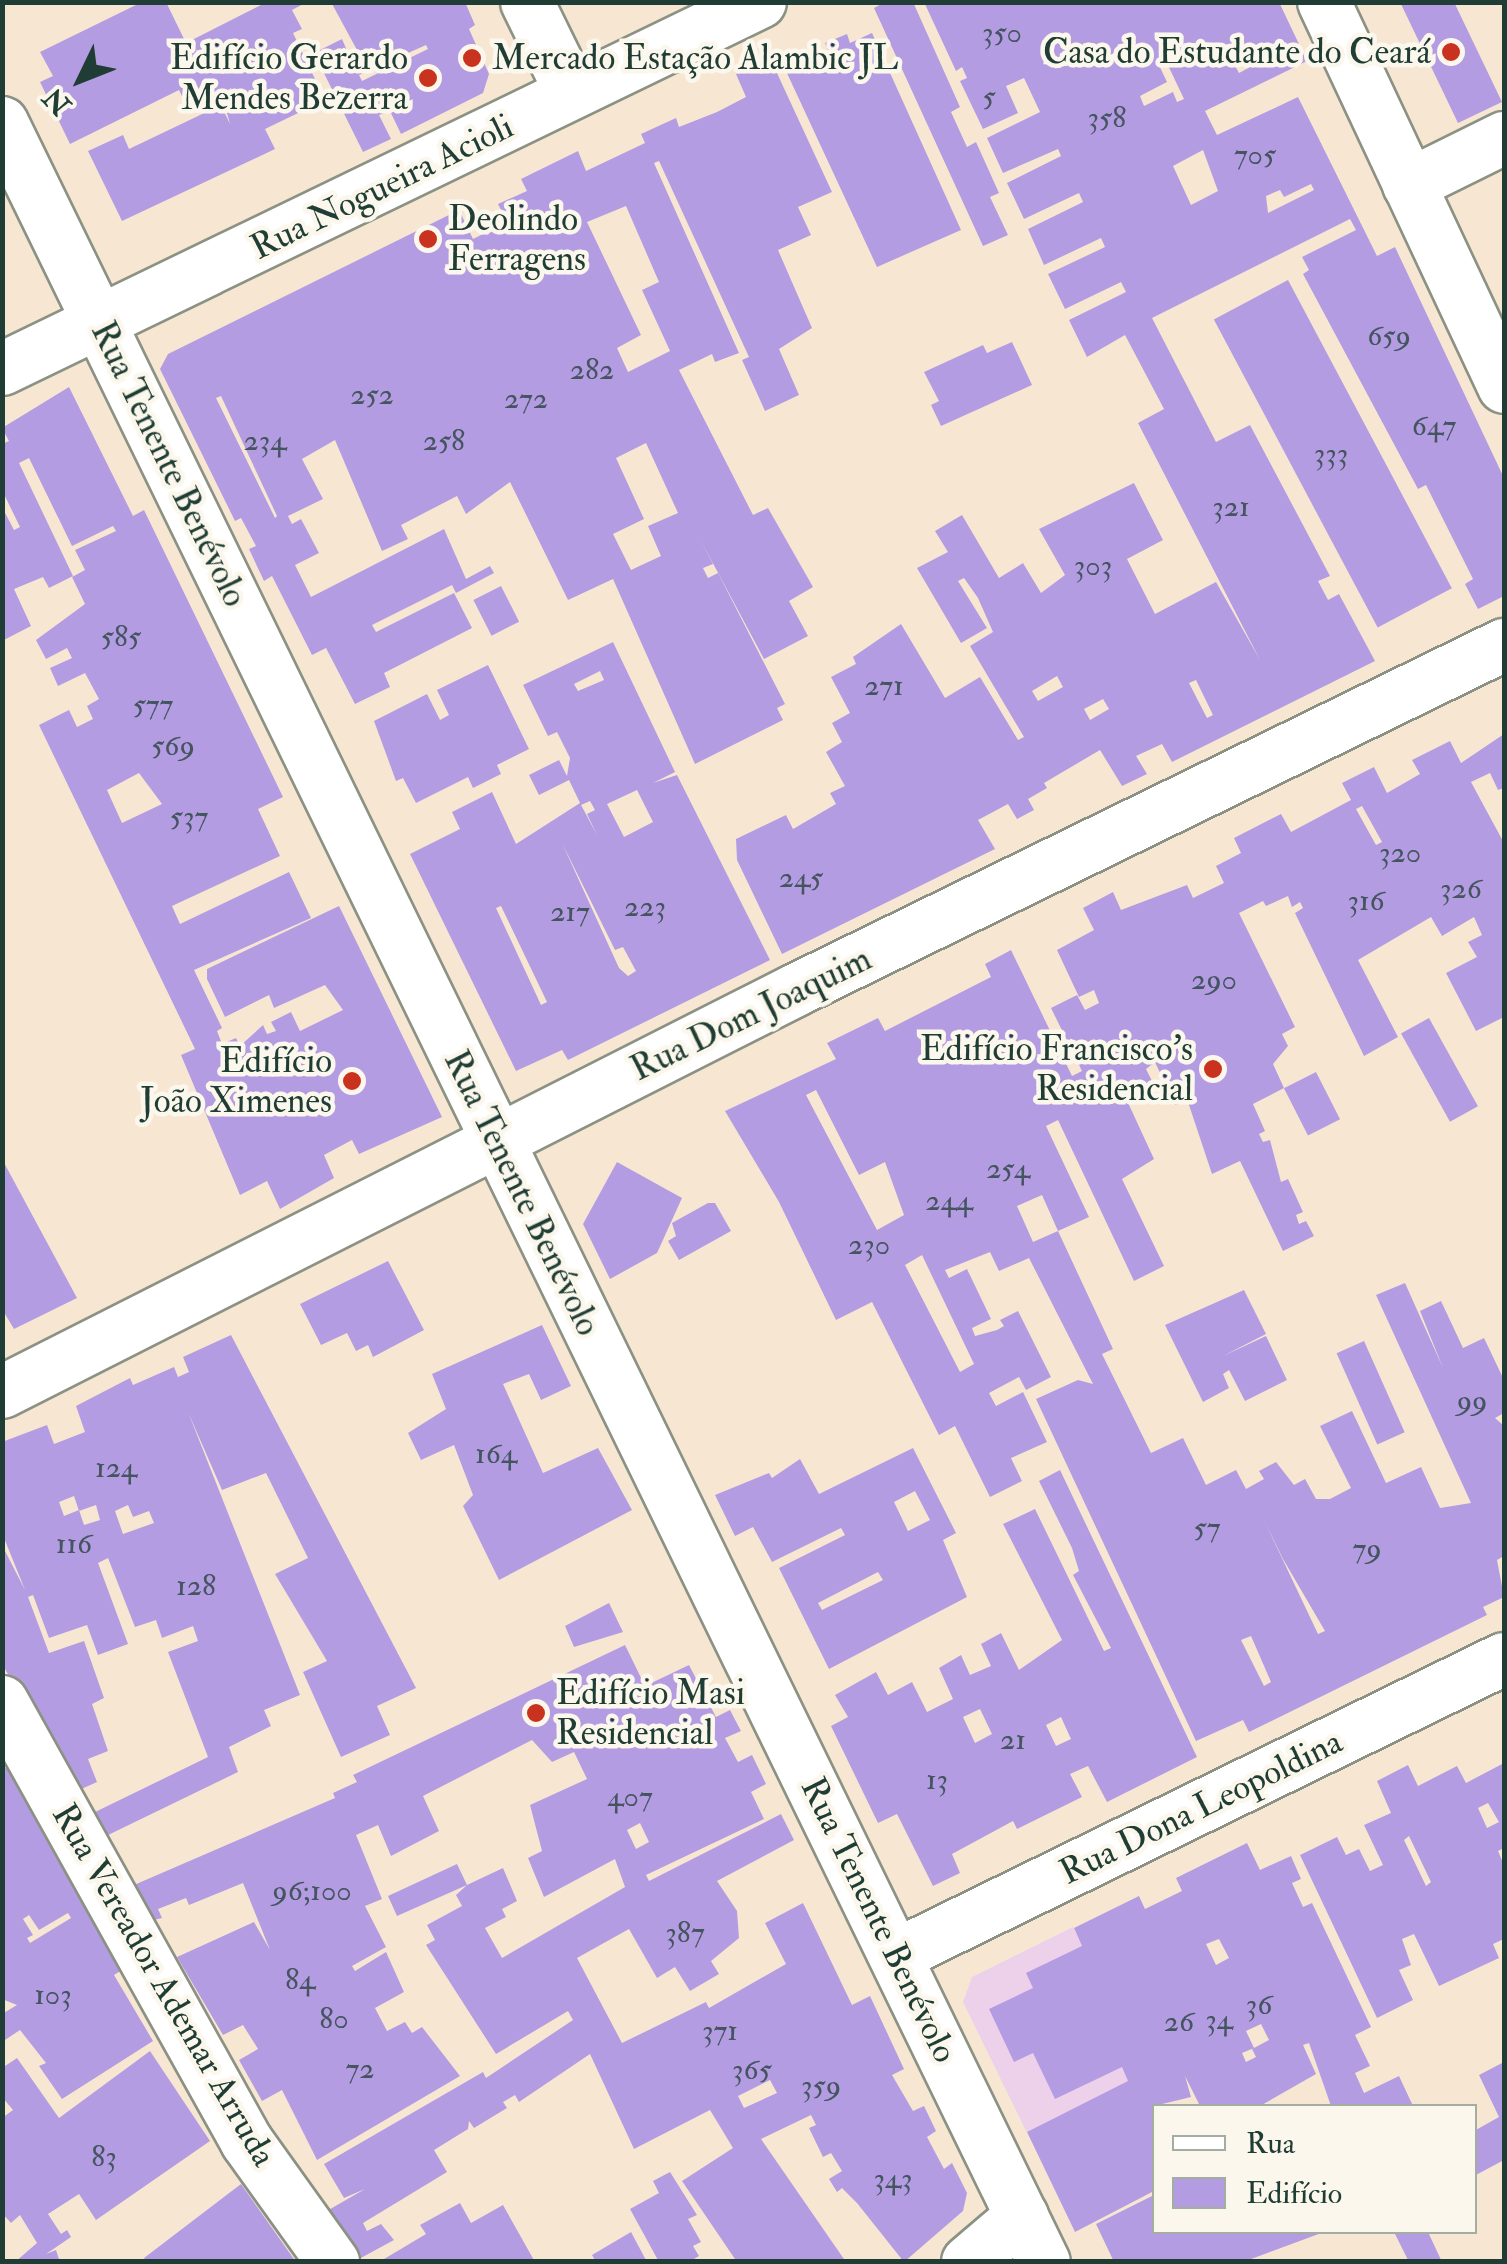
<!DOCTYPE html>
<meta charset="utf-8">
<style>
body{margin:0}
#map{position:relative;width:1507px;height:2264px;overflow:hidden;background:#f7e7d2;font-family:"IM FELL Double Pica",serif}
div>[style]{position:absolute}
.built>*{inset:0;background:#edd0e9}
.building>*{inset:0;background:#b49ce3;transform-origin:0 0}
.roads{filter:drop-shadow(2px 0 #8b9283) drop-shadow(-2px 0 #8b9283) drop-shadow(0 2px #8b9283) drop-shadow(0 -2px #8b9283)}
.minor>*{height:52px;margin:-26px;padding:0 26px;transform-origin:26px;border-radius:26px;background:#fff}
.dots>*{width:28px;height:28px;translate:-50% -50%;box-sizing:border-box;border:5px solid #fbf7ec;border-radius:50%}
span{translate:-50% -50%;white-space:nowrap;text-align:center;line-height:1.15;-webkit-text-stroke:9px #fbf7ec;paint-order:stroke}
.number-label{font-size:30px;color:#445560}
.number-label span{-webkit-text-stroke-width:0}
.poi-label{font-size:35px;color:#1f3d34}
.right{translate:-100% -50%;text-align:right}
.left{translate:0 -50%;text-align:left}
.street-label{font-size:35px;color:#1f3d34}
.frame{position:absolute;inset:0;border:5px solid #1f3d34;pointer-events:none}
.legend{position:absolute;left:1152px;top:2104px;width:325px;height:130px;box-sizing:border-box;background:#fbf7ec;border:2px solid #a3ada2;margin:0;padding:12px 18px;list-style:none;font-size:30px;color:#1f3d34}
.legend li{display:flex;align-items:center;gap:20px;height:50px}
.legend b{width:50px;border:2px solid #a3ada2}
.north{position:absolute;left:30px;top:30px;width:100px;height:100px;-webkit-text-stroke:8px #fbf7ec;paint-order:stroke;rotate:227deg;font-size:28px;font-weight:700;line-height:40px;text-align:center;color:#1f3d34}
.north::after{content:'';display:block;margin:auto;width:35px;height:45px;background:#1f3d34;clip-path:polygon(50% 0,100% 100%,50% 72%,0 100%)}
</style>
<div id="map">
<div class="built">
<i style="clip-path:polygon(1073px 1927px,1143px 2074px,1027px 2133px,963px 2002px,972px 1977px)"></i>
</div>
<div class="building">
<i style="clip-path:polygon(142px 2px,166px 2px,186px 43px,267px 2px,307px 2px,292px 10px,302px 29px,293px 33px,325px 100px,265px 129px,275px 149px,122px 221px,88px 151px,123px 135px,129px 149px,221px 105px,230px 124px,227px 113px,239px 107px,231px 88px,202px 107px,197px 97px,185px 102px,179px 90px,70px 144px,40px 82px,53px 76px,40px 52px)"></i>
<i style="clip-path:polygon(evenodd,331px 2px,465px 2px,475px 25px,469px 29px,489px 74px,483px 93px,401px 134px,390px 111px,379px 115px,391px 139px,363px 152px,314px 53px,342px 39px,348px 53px,357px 50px,331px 2px,426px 45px,428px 49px,362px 81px,359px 75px,426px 45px)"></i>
<i style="clip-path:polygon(885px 2px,913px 2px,960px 107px,951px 112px,967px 147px,976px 142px,999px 193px,990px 197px,1008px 235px,983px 246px,874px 8px)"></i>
<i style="clip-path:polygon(evenodd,924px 2px,1279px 2px,1307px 61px,1205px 111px,1217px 135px,1298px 97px,1377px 256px,1395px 247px,1504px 478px,1504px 596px,1478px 609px,1465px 584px,1473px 579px,1426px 485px,1418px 489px,1303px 274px,1309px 270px,1302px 257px,1356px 230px,1350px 219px,1152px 318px,1216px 442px,1250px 425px,1330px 576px,1318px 581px,1328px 600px,1339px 594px,1375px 661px,1172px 762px,1162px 744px,1136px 756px,1147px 774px,1122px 786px,1100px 750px,1044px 783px,1047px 788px,1028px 799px,1034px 810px,1017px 819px,1008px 804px,978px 820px,995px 849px,782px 954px,737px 860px,736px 839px,786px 815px,793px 829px,836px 804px,830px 793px,845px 786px,826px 752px,842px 742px,832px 723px,850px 713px,831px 677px,856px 664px,853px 657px,901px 624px,945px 698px,980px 677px,1018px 740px,1024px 737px,970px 646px,993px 632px,978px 598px,964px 578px,958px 581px,987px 628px,961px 643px,917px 568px,948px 552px,935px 531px,962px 515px,999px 578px,1023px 563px,1041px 593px,1065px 575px,1039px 529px,1134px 483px,1163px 540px,1127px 559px,1155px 614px,1216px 582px,1260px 660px,1138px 423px,1164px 409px,1125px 335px,1087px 357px,1069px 320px,1126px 292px,1121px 282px,1065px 309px,1048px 274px,1105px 247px,1101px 238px,1044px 265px,1028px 229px,1083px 202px,1079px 193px,1024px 219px,1007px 183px,1061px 156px,1058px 149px,1003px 173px,987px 138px,1040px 112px,1024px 78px,1006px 86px,1018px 113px,983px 129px,960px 81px,967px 78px,962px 67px,956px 71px,924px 2px,1248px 52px,1254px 65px,1239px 73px,1232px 60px,1248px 52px,924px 2px,1165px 59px,1184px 99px,1177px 102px,1173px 92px,1144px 106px,1140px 96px,1167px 82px,1158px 63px,1165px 59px,924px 2px,1203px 150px,1218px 191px,1191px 205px,1173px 166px,1203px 150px,924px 2px,1311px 184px,1314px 190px,1268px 213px,1266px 196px,1280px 190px,1284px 197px,1311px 184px,924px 2px,1057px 676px,1063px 687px,1038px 701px,1032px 691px,1057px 676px,924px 2px,1196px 680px,1213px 715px,1207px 718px,1189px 683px,1196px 680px,924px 2px,1103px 699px,1109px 709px,1090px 720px,1084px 709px,1103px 699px)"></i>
<i style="clip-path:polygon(1400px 2px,1454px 2px,1502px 102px,1458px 123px)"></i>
<i style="clip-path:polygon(872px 33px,961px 230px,877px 267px,786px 71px,830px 54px,825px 43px,847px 34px,850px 43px)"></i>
<i style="clip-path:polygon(evenodd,770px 58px,832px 192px,798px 207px,811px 235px,778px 250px,812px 328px,779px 349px,799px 395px,765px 411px,742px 360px,749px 357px,659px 161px,654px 163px,739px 353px,715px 362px,712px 354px,679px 370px,753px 515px,768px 508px,813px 587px,789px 601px,808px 636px,764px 659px,700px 539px,713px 564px,703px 568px,708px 578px,718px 573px,785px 704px,777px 708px,783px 720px,695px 764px,613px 579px,568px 600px,510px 482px,466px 514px,457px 496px,401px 525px,408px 539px,382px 551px,335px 440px,302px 459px,323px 499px,288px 516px,292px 524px,301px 519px,319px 553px,295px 565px,311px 597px,444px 529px,466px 579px,490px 566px,494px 573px,456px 593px,452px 585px,372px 625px,376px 632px,454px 593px,472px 628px,384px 673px,390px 687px,355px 704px,326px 648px,312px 655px,272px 576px,264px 581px,249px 549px,256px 546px,241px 518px,235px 521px,160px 369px,168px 354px,459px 210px,473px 239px,507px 222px,498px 204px,527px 191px,521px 179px,578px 151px,586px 171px,645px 143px,641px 134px,676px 118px,679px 127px,717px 112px,746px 97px,736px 74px,770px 58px,626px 206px,659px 282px,642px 290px,670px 351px,628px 372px,617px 348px,641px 335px,587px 222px,626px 206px,770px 58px,221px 396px,277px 516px,275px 518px,216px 398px,221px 396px,770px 58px,646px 443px,678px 513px,648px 526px,661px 556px,631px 570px,613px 534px,644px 519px,616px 458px,646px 443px)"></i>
<i style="left:1288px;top:280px;width:349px;height:84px;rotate:62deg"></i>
<i style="clip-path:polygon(1012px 342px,1032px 385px,941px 426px,931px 405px,939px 401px,924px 372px,983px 345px,987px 353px)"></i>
<i style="clip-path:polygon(evenodd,69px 387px,133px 516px,144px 510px,283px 797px,258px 809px,280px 856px,172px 906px,180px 924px,289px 872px,311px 918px,194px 970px,222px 1028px,217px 1031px,222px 1044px,236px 1038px,240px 1046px,263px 1025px,267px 1034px,276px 1031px,271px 1022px,291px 1012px,300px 1031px,343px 1010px,325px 985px,274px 1008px,269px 995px,225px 1017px,207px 979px,207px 969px,339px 906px,442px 1117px,359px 1154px,352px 1140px,324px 1155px,334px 1178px,280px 1209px,267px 1181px,240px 1195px,181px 1055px,195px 1049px,39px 725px,69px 710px,77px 727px,93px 719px,87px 706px,99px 699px,85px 673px,58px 686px,50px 668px,72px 658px,67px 648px,46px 659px,36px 640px,85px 604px,72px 577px,85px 570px,75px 550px,116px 531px,113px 526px,72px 546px,29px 458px,19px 463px,73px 576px,49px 588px,43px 577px,14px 589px,31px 626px,2px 641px,2px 507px,14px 530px,20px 527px,2px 490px,2px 444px,9px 441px,2px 428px,69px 387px,139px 773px,162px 804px,122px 823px,107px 790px,139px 773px)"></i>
<i style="left:501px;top:586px;width:40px;height:31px;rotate:63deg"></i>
<i style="clip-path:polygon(evenodd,613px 642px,675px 772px,653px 783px,677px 775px,770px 960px,568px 1060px,562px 1050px,516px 1071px,410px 854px,460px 829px,452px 812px,492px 792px,516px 844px,580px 803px,597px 835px,587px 814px,595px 810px,590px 801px,581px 805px,569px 780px,539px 795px,529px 775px,559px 760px,567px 776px,570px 758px,557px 732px,548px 736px,523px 685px,613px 642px,600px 671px,604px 680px,578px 691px,574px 684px,600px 671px,613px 642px,637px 790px,653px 822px,624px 837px,607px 804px,637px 790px,613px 642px,562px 843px,615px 950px,623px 947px,636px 971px,628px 976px,619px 968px,562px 843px,613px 642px,501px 906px,547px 1002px,541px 1005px,496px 908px,501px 906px)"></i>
<i style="clip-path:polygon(488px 665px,529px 749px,497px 765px,501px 774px,473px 788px,468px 777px,416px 803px,403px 778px,396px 781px,374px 721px,427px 694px,440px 720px,449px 715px,437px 690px)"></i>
<i style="clip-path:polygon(evenodd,1504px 734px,1504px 788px,1498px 790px,1490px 773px,1471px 782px,1504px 843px,1504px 1017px,1476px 1031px,1446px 973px,1477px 957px,1468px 942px,1482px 935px,1474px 917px,1442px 936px,1431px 917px,1358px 960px,1398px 1037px,1364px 1056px,1295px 913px,1303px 908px,1300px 902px,1292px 907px,1288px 896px,1266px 906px,1263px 901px,1239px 913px,1295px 1027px,1282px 1034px,1288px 1046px,1273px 1064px,1284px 1088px,1253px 1104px,1265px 1131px,1259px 1134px,1263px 1142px,1270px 1140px,1281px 1182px,1288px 1179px,1303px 1212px,1296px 1215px,1299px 1224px,1306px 1221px,1314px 1236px,1283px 1251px,1240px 1161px,1212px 1174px,1187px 1099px,1175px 1105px,1155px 1062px,1146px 1069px,1152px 1081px,1124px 1094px,1154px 1159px,1122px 1179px,1164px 1266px,1134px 1281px,1058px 1120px,1046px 1126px,1089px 1217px,1058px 1231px,1113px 1349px,1102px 1354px,1151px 1453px,1183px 1438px,1206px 1485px,1236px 1470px,1246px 1489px,1264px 1479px,1259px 1471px,1276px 1462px,1294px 1485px,1305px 1479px,1316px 1499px,1330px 1499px,1351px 1488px,1320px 1426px,1352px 1411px,1386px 1483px,1421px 1467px,1440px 1508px,1471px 1503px,1376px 1295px,1405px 1283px,1443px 1368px,1420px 1311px,1441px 1301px,1463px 1348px,1484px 1338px,1504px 1380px,1504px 1413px,1495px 1418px,1504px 1426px,1504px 1556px,1497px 1560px,1504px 1597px,1483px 1607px,1487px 1615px,1249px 1732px,1243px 1720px,1196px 1741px,1036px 1399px,1078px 1380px,1093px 1384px,1029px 1258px,999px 1271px,990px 1252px,945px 1270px,949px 1278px,967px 1269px,991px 1319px,972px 1328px,975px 1336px,997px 1330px,1004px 1326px,1000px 1320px,1018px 1311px,1051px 1377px,1026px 1390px,1019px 1377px,989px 1393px,996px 1406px,1023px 1392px,1047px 1442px,1011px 1458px,1022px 1481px,990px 1497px,955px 1426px,939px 1435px,872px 1302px,836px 1320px,779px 1202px,725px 1111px,836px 1059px,827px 1043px,878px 1018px,885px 1031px,991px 977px,985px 964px,1011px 950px,1072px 1076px,1082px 1071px,1051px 1008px,1077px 995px,1085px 1010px,1099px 1003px,1094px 990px,1079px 997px,1057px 950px,1094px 930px,1083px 908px,1113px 892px,1121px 910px,1187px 885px,1193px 898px,1224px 883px,1216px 866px,1241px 853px,1234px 838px,1281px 814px,1291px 832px,1351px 800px,1342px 783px,1374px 767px,1387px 793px,1420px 774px,1412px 760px,1450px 741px,1461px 763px,1504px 734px,1362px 806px,1382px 842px,1376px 845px,1356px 809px,1362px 806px,1504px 734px,816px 1090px,859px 1175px,885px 1162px,904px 1215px,877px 1230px,806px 1095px,816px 1090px,1504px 734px,1042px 1195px,1058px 1231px,1033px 1242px,1017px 1206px,1042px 1195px,1504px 734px,922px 1255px,974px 1364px,960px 1372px,905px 1265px,922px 1255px,1504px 734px,1264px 1520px,1283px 1559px,1325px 1631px,1318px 1634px,1264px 1520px,1504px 734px,1251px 1636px,1271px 1682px,1264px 1686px,1241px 1640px,1251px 1636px)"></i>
<i style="left:1429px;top:1018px;width:101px;height:32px;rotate:61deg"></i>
<i style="left:1316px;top:1072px;width:53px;height:36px;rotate:63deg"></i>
<i style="clip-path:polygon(2px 1159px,77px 1298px,14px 1329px,2px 1309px)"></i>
<i style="clip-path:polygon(617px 1162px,682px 1198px,657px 1253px,610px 1279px,583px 1224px)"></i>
<i style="clip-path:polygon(708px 1203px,715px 1203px,731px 1231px,679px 1260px,668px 1241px,676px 1236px,672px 1223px)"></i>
<i style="clip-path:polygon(388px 1261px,424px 1330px,373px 1357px,368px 1345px,356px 1351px,347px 1333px,321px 1345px,300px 1304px)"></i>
<i style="clip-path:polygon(1244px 1290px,1266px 1334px,1223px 1356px,1266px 1336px,1287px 1380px,1245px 1401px,1229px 1370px,1223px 1374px,1229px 1388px,1203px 1402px,1165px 1325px)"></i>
<i style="clip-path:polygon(542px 1325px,571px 1386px,541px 1400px,529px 1374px,503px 1384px,543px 1473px,598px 1448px,632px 1510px,499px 1580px,463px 1506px,473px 1495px,454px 1445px,421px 1460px,408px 1433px,446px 1409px,432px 1374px)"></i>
<i style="clip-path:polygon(evenodd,231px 1335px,416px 1688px,377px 1706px,390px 1735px,341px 1757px,303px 1672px,327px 1661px,275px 1574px,308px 1558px,266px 1473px,222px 1490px,188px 1412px,300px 1695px,264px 1710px,271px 1726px,229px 1747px,238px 1772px,104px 1837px,91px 1814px,208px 1757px,168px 1652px,198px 1641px,193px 1626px,162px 1638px,156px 1620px,135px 1627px,108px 1558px,98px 1563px,128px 1644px,98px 1655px,87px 1625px,49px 1638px,33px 1595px,28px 1597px,49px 1653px,84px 1641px,104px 1698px,92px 1704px,108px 1751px,88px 1759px,97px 1782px,77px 1791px,2px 1664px,2px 1545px,25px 1590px,2px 1533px,2px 1442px,47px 1425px,54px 1444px,85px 1432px,76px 1406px,130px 1378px,133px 1385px,174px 1367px,178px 1377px,189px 1372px,183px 1357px,231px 1335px,74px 1496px,79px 1511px,96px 1505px,100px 1520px,84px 1525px,79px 1510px,64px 1516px,59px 1502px,74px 1496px,231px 1335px,128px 1505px,133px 1517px,149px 1511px,154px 1523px,123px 1534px,115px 1511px,128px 1505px)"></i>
<i style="left:1364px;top:1341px;width:100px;height:30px;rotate:66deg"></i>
<i style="clip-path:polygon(evenodd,913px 1448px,956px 1533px,943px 1540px,967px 1597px,829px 1669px,779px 1568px,845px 1535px,841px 1528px,772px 1562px,753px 1527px,735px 1536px,715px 1495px,769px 1473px,772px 1478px,800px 1459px,819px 1494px,913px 1448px,915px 1491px,930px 1520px,908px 1531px,894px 1502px,915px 1491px,913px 1448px,878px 1572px,883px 1580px,822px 1610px,818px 1603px,878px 1572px)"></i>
<i style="clip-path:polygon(evenodd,1060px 1470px,1197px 1757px,1107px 1802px,1088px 1766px,1070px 1774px,1082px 1797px,1017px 1829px,1013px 1821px,952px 1854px,960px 1873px,933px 1886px,897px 1814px,878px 1823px,831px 1726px,848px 1717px,835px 1695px,876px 1672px,888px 1695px,912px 1682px,927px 1712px,953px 1699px,939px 1668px,961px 1655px,970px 1675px,991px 1666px,981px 1644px,1001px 1633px,1019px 1670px,1062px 1640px,1003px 1524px,1035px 1509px,1104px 1651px,1111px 1648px,1073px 1575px,1079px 1571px,1072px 1548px,1039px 1481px,1060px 1470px,980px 1709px,992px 1734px,975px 1743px,963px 1717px,980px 1709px,1060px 1470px,1061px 1717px,1071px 1739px,1056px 1746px,1046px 1725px,1061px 1717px)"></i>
<i style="clip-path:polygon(609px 1603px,623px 1632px,574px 1647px,565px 1626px)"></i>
<i style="clip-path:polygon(evenodd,625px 1645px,645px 1686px,689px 1665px,716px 1717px,730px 1710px,741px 1731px,725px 1738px,738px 1762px,752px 1755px,766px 1784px,751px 1792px,764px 1819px,646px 1875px,649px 1881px,781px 1814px,794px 1840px,717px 1881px,737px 1911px,739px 1938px,711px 1961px,719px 1974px,690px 1991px,675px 1967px,657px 1978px,629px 1929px,577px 1958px,622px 2043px,706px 2002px,709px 2008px,786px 1964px,765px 1923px,803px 1903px,852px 2005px,870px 1996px,904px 2069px,892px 2075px,913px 2111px,924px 2106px,936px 2131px,927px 2137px,944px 2169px,952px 2163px,967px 2193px,963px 2211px,904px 2262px,857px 2203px,842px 2188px,837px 2192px,829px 2179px,842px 2171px,831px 2153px,823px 2157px,809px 2128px,816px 2125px,811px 2115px,761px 2139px,846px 2262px,737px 2262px,682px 2181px,733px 2148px,710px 2110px,634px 2149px,590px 2054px,519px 2102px,515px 2095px,503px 2102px,507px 2108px,474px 2128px,469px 2121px,468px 2129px,434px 2150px,447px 2172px,363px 2223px,367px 2231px,381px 2224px,394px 2240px,359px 2259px,325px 2212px,365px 2189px,344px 2198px,324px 2164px,483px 2072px,486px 2078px,573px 2020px,568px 2011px,496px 2054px,426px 1945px,435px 1940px,427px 1925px,462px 1906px,456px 1895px,467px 1885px,397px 1916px,388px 1896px,457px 1864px,467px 1885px,503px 1868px,517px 1901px,502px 1909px,506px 1917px,485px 1928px,502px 1958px,625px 1887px,615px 1859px,544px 1897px,528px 1858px,542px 1851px,530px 1805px,587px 1779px,574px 1752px,552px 1762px,532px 1740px,423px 1796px,439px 1831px,391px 1856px,378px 1825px,356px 1835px,382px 1899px,365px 1906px,386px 1947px,352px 1966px,355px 1971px,386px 1952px,404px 1992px,375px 2008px,387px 2031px,405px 2022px,412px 2033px,422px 2027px,460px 2076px,317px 2160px,282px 2090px,262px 2101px,239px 2060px,258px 2049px,243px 2025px,223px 2035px,177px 1957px,254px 1922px,270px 1950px,243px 1883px,189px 1905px,186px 1898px,158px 1909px,162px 1918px,154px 1920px,134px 1885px,335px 1798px,333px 1793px,357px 1782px,353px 1775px,625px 1645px,640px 1823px,649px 1842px,636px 1849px,627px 1830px,640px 1823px,625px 1645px,770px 2080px,777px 2093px,744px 2108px,738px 2096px,770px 2080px)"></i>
<i style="clip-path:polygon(evenodd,1504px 1763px,1504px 1848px,1498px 1851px,1504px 1865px,1504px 1939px,1493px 1944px,1499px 1958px,1439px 1986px,1414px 1934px,1402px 1939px,1411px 1965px,1399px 1970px,1413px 2000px,1377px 2018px,1300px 1855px,1337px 1837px,1346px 1855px,1359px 1849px,1370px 1871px,1383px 1865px,1364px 1825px,1391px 1813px,1377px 1781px,1408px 1765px,1418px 1786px,1457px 1766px,1466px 1783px,1504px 1763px,1488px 1803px,1499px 1822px,1487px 1828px,1478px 1808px,1488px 1803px,1504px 1763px,1409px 1836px,1431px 1882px,1426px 1886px,1404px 1840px,1409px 1836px)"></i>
<i style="clip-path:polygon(evenodd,10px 1765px,130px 1965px,114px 1975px,153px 2041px,62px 2099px,39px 2066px,46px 2063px,20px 2030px,2px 2042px,2px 2014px,17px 2005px,2px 1999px,2px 1770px,10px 1765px,68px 1913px,71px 1918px,30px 1943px,27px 1938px,33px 1935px,23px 1919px,29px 1915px,39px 1930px,68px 1913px)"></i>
<i style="clip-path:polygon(evenodd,1247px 1843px,1260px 1870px,1291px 1856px,1301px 1879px,1292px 1883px,1303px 1907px,1312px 1903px,1371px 2027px,1355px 2035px,1370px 2066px,1355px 2073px,1364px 2093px,1399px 2076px,1413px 2106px,1331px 2106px,1309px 2043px,1303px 2045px,1316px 2074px,1260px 2106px,1200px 2106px,1185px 2076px,1191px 2097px,1154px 2106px,1154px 2191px,1075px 2232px,1027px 2132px,1128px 2081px,1122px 2067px,1055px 2099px,1033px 2053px,1014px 2062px,989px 2009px,1033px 1988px,1026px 1973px,1082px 1946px,1074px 1928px,1139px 1896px,1145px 1909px,1182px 1891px,1176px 1878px,1247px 1843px,1219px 1939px,1229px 1958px,1216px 1965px,1206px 1944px,1219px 1939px,1247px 1843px,1261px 2024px,1269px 2040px,1252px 2049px,1256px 2057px,1246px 2062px,1242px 2053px,1254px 2048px,1246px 2031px,1261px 2024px)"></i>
<i style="clip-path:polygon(150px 2051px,210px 2141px,96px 2220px,79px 2194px,48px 2214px,61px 2234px,67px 2230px,71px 2237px,46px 2254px,56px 2250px,60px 2262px,15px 2262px,37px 2243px,20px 2215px,11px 2223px,2px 2213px,2px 2118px,13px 2110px,2px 2097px,2px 2068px,17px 2058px,59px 2118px)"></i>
<i style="clip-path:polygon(1504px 2062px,1504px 2160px,1474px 2176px,1474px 2131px,1499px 2117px,1479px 2075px)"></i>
<i style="clip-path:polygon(670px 2172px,697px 2215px,688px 2219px,701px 2242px,693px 2246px,699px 2256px,689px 2262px,659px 2262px,630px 2209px,659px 2193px,653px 2181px)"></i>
<i style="clip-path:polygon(241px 2184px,296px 2262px,147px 2262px,144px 2258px)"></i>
<i style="clip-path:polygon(1154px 2195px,1154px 2232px,1324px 2232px,1243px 2262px,1114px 2262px,1096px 2224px)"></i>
<i style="clip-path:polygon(460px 2203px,471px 2223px,503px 2205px,535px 2262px,379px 2262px,426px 2234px,420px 2225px)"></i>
<i style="clip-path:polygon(631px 2232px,647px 2262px,596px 2262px,592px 2255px)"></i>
<i style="clip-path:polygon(1394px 2232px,1428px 2232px,1442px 2262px,1409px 2262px)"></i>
</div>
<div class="roads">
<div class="minor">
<i style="left:527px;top:2px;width:100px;rotate:63.9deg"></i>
<i style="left:1324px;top:2px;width:425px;rotate:64.9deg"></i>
<i style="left:2px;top:123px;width:2379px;rotate:64.03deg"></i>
<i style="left:1409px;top:185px;width:106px;rotate:-26.3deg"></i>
<i style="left:2px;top:369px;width:842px;rotate:-25.83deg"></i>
<i style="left:2px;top:1392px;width:890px;rotate:-26.85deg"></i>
<i style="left:796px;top:990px;width:788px;rotate:-25.98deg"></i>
<i style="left:2px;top:1702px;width:504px;rotate:60.89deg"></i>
<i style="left:247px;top:2142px;width:148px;rotate:54.4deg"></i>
<i style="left:897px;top:1955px;width:675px;rotate:-26deg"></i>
<i style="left:968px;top:2262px;width:71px;rotate:-40.4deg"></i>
</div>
</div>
<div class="dots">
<i style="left:1451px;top:52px;background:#c8321e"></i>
<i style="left:472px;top:58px;background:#c8321e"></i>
<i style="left:428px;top:78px;background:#c8321e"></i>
<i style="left:428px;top:239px;background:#c8321e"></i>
<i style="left:1213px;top:1069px;background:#c8321e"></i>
<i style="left:352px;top:1081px;background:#c8321e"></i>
<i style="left:536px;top:1713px;background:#c8321e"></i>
</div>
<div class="number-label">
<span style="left:1002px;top:33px">350</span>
<span style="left:989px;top:97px">5</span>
<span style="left:1107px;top:118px">358</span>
<span style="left:1255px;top:155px">705</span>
<span style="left:1389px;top:336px">659</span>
<span style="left:592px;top:370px">282</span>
<span style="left:372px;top:395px">252</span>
<span style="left:526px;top:399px">272</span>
<span style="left:1434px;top:426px">647</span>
<span style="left:265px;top:441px">234</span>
<span style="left:444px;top:441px">258</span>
<span style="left:1331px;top:454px">333</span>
<span style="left:1231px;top:507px">321</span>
<span style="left:1093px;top:566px">303</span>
<span style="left:121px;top:637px">585</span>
<span style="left:884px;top:686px">271</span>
<span style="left:153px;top:705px">577</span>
<span style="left:173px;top:746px">569</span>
<span style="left:189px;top:817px">537</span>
<span style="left:1400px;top:853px">320</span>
<span style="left:801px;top:878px">245</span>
<span style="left:1461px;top:889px">326</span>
<span style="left:1366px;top:901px">316</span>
<span style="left:645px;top:907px">223</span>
<span style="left:570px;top:912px">217</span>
<span style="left:1214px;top:980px">290</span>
<span style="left:1008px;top:1169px">254</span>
<span style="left:949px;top:1201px">244</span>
<span style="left:869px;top:1245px">230</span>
<span style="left:1472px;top:1401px">99</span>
<span style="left:496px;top:1454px">164</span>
<span style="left:116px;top:1468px">124</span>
<span style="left:1207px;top:1528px">57</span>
<span style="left:74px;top:1544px">116</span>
<span style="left:1367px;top:1549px">79</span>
<span style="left:196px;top:1586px">128</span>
<span style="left:1013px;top:1740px">21</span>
<span style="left:937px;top:1780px">13</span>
<span style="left:630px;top:1797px">407</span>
<span style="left:312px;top:1891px">96;100</span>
<span style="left:685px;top:1933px">387</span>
<span style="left:300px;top:1980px">84</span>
<span style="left:53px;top:1995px">103</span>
<span style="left:1259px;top:2005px">36</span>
<span style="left:334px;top:2019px">80</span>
<span style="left:1219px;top:2020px">34</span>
<span style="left:1179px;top:2022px">26</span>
<span style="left:720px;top:2031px">371</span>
<span style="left:360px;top:2069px">72</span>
<span style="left:752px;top:2070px">365</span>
<span style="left:821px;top:2086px">359</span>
<span style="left:104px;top:2157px">83</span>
<span style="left:893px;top:2179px">343</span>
</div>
<div class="poi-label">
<span class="right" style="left:1431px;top:52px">Casa do Estudante do Ceará</span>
<span class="right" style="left:408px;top:78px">Edifício Gerardo<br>Mendes Bezerra</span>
<span class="left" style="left:492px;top:58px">Mercado Estação Alambic JL</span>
<span class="left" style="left:448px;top:239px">Deolindo<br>Ferragens</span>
<span class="right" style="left:1193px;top:1069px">Edifício Francisco's<br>Residencial</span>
<span class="right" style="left:332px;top:1081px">Edifício<br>João Ximenes</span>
<span class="left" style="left:556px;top:1713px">Edifício Masi<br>Residencial</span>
</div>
<div class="street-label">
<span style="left:382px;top:187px;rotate:-26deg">Rua Nogueira Acioli</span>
<span style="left:169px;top:464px;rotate:64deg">Rua Tenente Benévolo</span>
<span style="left:751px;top:1014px;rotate:-26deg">Rua Dom Joaquim</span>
<span style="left:522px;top:1193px;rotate:64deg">Rua Tenente Benévolo</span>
<span style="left:1201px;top:1807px;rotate:-26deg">Rua Dona Leopoldina</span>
<span style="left:879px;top:1920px;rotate:64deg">Rua Tenente Benévolo</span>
<span style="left:164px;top:1985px;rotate:60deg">Rua Vereador Ademar Arruda</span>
</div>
<div class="frame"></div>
<ul class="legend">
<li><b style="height:12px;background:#fff"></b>Rua</li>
<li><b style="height:28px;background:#b49ce3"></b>Edifício</li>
</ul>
<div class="north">N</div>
</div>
